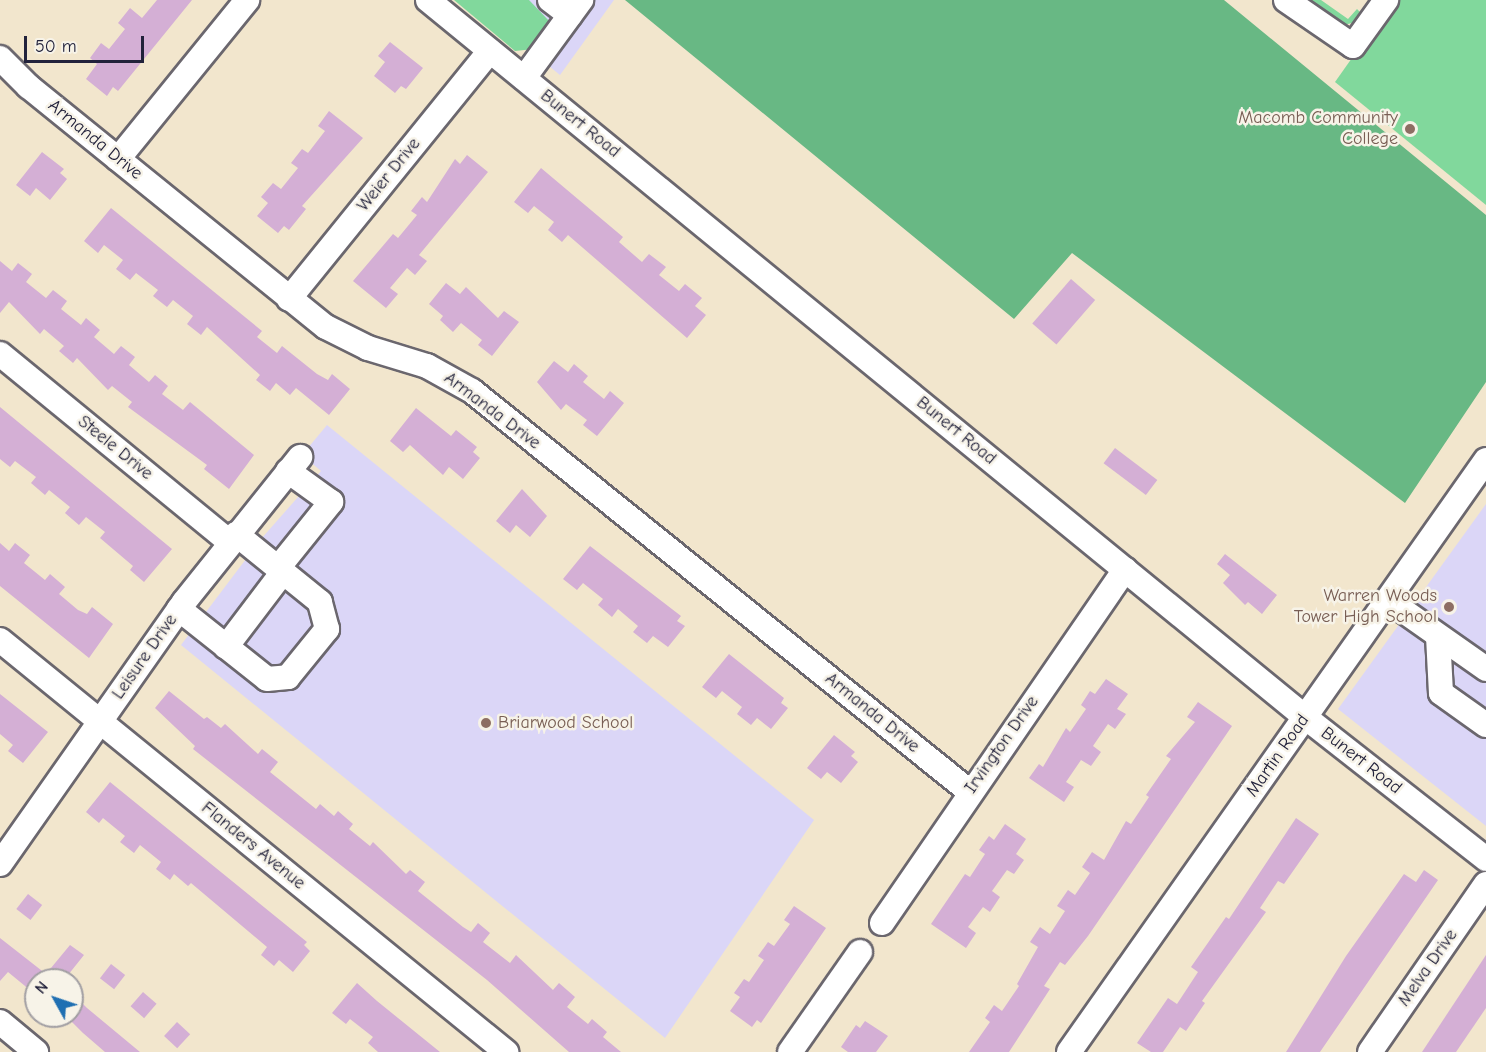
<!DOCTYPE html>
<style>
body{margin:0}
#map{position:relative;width:1486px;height:1052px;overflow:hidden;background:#f2e6cd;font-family:"Comic Neue",sans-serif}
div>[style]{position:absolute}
.built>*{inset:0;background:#dbd6f7}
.green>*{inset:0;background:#81d89c}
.forest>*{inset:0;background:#68b884}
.building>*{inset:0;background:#d4afd5;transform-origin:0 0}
.roads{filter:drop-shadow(2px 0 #6b676e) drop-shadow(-2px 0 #6b676e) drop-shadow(0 2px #6b676e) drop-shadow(0 -2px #6b676e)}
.minor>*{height:24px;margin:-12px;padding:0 12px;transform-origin:12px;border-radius:12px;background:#fff}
.dots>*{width:16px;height:16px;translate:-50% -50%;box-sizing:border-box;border:3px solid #f7f3e8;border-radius:50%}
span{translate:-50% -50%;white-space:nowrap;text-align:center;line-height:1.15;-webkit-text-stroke:5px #f7f3e8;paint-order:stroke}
.education-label{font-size:18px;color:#785e54}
.right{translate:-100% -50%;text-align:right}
.left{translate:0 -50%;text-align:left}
.street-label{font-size:18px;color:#22223b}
.north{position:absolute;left:24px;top:968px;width:60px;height:60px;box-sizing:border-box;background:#f7f3e8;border:2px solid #a29fa3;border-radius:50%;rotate:310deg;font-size:16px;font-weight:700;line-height:24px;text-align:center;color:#22223b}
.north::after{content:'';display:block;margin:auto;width:21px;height:27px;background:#1f6fb2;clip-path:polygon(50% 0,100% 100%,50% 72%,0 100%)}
.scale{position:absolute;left:24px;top:36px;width:120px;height:27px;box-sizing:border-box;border:3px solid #22223b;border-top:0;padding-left:8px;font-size:18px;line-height:21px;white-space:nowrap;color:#22223b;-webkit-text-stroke:4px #f7f3e8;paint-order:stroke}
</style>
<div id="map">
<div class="built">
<i style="clip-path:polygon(467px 0,614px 0,560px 75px)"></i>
<i style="clip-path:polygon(327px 425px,814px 820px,665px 1038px,181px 645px,261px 539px,321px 471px,302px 455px)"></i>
<i style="clip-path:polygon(1486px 504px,1486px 826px,1338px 709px)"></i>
</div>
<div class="green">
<i style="clip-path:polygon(454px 0,529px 0,551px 23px,534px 49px,515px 51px)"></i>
<i style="clip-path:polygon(1300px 0,1321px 0,1348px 19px,1357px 9px,1360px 12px,1352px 23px,1340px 26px)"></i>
<i style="clip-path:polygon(1393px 0,1486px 0,1486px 205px,1335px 82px)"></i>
</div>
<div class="forest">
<i style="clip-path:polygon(625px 0,1224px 0,1486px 215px,1486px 382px,1405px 503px,1072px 253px,1014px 319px)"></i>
</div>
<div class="building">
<i style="clip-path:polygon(157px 0,192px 0,118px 91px,113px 87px,107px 96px,86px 79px,97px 64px,90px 58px,101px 43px,109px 49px,125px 29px,118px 23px,130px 8px,142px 18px)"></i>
<i style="clip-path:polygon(390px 42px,423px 68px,406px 89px,401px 86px,395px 93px,374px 76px,385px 62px,378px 56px)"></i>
<i style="clip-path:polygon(329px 111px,363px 138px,302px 206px,306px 209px,289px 230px,284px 226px,278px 233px,257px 216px,268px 203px,261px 197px,273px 183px,281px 189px,298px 168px,291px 163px,302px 149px,308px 153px,325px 131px,318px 126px)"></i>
<i style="clip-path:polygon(42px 152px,64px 169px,60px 173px,67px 179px,50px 200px,36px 188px,30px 196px,16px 185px)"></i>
<i style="clip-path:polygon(467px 155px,488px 172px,419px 255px,427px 261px,415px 275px,407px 268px,390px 288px,398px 294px,386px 308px,353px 281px,393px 234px,398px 238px,417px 215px,411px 211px,422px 197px,427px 202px,455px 159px,460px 164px)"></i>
<i style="clip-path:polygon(541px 168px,623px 237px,619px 242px,642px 262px,649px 254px,666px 267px,659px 275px,679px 291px,685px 284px,702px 298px,695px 306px,706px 315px,687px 338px,568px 235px,562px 242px,548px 230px,554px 222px,534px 206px,528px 213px,514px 202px)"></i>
<i style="clip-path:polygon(111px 208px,262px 331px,257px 337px,277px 353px,282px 346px,317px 374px,328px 380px,332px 374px,350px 389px,329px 415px,296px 388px,290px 395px,276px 383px,270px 391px,256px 380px,260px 375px,207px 327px,201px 335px,187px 324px,193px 316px,173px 300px,167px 307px,153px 296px,158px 290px,136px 273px,130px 280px,116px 269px,123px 260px,104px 245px,98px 253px,84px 241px)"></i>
<i style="clip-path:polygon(0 261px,12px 271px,18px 263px,32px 274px,26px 282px,46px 298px,53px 290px,67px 301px,61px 309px,81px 325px,86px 318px,100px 330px,94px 337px,114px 354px,121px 346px,135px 357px,129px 365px,149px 382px,155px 375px,168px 386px,162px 394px,183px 410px,190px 402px,254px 455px,229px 489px,204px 469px,207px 465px,128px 407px,132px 402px,112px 386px,108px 390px,77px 358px,73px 363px,59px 351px,64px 346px,44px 329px,40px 334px,9px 302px,0 313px)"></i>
<i style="left:1071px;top:279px;width:32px;height:59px;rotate:41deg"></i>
<i style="clip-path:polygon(446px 283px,460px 294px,466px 287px,498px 318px,504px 311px,519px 322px,492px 356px,478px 345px,482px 340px,461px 323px,453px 332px,440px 320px,443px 316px,429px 304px)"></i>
<i style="clip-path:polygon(554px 361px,568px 372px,574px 364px,588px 376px,583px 382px,604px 399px,610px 391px,624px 403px,597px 436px,583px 425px,587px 420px,566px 404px,561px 410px,537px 382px)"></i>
<i style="clip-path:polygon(0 407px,172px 549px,144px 582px,130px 570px,133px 566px,100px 538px,105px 532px,86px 517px,79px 525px,65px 513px,70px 507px,49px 490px,45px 495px,31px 483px,36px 477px,15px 461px,10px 467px,0 459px)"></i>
<i style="clip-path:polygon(416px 408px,451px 436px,456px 430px,477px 447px,473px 452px,480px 458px,463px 479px,449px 467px,443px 475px,410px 445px,403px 452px,390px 441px)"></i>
<i style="left:1115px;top:448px;width:53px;height:19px;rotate:37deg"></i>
<i style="clip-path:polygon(522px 489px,547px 516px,530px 537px,516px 525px,510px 533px,496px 521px)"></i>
<i style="clip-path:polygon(0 543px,9px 551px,15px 543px,30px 555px,24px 563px,45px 580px,50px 574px,65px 587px,59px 594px,78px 610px,87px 614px,92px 607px,113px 624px,89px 658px,0 586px)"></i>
<i style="clip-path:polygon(590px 546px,681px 616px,677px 621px,685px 626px,668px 647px,653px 636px,647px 643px,633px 632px,638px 626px,618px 609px,612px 617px,598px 605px,603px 599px,583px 583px,577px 590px,563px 579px)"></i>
<i style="clip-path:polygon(1225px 554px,1277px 595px,1262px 614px,1248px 602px,1245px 605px,1223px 583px,1230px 575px,1217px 564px)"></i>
<i style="clip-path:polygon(729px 654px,784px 698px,781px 703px,788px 708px,771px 729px,757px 718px,751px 725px,737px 714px,742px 707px,722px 691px,716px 698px,702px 687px)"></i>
<i style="clip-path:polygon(1106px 679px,1128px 694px,1117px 709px,1126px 714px,1115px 729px,1108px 724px,1093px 746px,1101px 752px,1091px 766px,1081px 760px,1066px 782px,1074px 787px,1064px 802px,1029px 778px,1039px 764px,1043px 767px,1066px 728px,1070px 732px,1086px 709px,1081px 705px,1090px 691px,1095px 694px)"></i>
<i style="clip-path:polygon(169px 691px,204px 719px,207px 717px,221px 728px,225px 724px,258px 754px,262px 749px,278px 762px,270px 772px,316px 809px,320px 804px,334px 816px,338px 811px,353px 824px,349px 829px,370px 846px,373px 842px,406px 874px,410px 870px,425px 882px,418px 891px,463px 927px,471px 932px,478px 923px,490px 933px,483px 942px,510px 963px,516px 955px,553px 990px,559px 983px,575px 997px,567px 1007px,588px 1024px,592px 1019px,607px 1032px,603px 1037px,621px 1052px,569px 1052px,487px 980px,193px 749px,195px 746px,155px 708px)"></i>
<i style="clip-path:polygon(0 694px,48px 732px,23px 763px,8px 751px,13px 745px,0 734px)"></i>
<i style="clip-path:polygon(1198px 702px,1232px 726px,1088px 936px,1065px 965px,1060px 962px,1044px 986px,1050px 989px,1009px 1052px,969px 1052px,990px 1022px,985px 1018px,994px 1005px,1002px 1011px,1019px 986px,1017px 984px,1038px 947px,1030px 942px,1040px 927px,1050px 934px,1065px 911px,1057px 906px,1068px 890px,1075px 895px,1090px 873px,1082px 867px,1092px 852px,1104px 860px,1126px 821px,1131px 824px,1149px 797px,1146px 795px,1171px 759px,1166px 756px,1195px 722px,1187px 717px)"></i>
<i style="clip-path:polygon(834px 735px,855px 752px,851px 756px,858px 762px,841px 783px,827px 772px,821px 779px,807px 768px)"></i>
<i style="clip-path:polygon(110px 782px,307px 942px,304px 945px,310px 951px,293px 972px,279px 960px,274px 966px,261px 955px,267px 947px,191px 883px,188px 886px,174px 874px,170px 880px,156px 869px,161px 862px,140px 845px,134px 853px,120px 842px,125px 836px,103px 818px,99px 823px,86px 812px)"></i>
<i style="clip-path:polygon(1296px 818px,1319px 834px,1284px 884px,1278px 881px,1260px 908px,1266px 912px,1202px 1001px,1205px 1003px,1186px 1031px,1180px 1027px,1163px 1052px,1151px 1052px,1137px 1043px,1168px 998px,1177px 1004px,1198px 972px,1191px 967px,1226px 917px,1229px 919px)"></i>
<i style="clip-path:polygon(1005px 824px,1026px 839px,1016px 854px,1024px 860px,1014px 874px,1007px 870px,992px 891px,1000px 897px,990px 912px,983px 907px,968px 927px,976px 933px,966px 948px,931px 924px,965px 874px,970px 877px,985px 854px,979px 850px,989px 836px,994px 840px)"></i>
<i style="clip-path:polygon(1424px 870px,1438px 880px,1320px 1052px,1286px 1052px,1346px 956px,1404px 874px,1416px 882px)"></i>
<i style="left:28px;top:894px;width:18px;height:19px;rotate:38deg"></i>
<i style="clip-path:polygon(794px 906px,826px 928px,761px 1023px,757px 1020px,752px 1027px,730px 1011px,740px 997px,734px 993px,744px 979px,749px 982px,764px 960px,758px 956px,768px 942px,774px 946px,790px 924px,784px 920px)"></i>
<i style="clip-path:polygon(0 938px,46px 974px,70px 945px,84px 955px,64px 980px,36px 980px,36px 995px,8px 972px,0 981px)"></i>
<i style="clip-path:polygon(1486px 955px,1486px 1008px,1456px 1052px,1422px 1052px)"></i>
<i style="left:111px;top:964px;width:18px;height:18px;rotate:38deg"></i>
<i style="clip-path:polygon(357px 983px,377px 1001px,440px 1052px,378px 1052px,368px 1043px,373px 1037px,350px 1019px,346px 1024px,332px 1013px)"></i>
<i style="left:143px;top:992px;width:18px;height:19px;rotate:41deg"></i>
<i style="clip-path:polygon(72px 993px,87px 1008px,140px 1052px,105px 1052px,83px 1033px,72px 1022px)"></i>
<i style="clip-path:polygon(865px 1021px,888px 1036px,876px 1052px,848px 1052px,841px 1047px,856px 1025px,860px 1028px)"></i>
<i style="left:177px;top:1022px;width:18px;height:19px;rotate:43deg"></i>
</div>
<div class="roads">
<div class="minor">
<i style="left:428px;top:0;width:1133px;rotate:39.27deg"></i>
<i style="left:1305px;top:717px;width:230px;rotate:38.1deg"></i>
<i style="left:550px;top:0;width:25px;rotate:37deg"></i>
<i style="left:1286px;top:0;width:81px;rotate:34.5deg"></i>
<i style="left:1353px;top:46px;width:57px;rotate:-54.3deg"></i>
<i style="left:0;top:58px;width:40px;rotate:45deg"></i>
<i style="left:28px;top:86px;width:383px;rotate:39deg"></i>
<i style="left:326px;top:327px;width:47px;rotate:26.6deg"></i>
<i style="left:368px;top:348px;width:62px;rotate:17deg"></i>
<i style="left:427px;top:366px;width:51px;rotate:29.1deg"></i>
<i style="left:472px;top:391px;width:639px;rotate:38.84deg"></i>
<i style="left:524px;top:78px;width:97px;rotate:-53.8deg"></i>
<i style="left:118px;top:159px;width:205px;rotate:-50.9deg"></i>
<i style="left:289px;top:299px;width:319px;rotate:-51deg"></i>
<i style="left:0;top:354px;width:297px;rotate:39.3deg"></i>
<i style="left:278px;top:568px;width:85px;rotate:-51.2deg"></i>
<i style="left:331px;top:502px;width:53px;rotate:-144.2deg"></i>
<i style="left:1388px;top:600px;width:120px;rotate:35.1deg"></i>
<i style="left:179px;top:609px;width:112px;rotate:38.5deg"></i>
<i style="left:267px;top:679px;width:21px;rotate:-5deg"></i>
<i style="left:288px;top:677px;width:62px;rotate:-50.9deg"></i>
<i style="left:327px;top:629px;width:28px;rotate:-105deg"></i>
<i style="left:320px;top:602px;width:108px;rotate:-141deg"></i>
<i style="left:1438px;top:636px;width:57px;rotate:87deg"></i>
<i style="left:1441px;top:693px;width:55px;rotate:35.4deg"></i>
<i style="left:0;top:640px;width:653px;rotate:39.15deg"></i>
<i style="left:226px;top:647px;width:94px;rotate:-52.8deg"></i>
<i style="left:0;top:864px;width:320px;rotate:-54.9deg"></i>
<i style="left:184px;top:602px;width:186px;rotate:-51.3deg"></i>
<i style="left:882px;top:923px;width:429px;rotate:-55.5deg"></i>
<i style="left:0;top:1022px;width:47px;rotate:39.8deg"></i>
<i style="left:790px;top:1052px;width:122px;rotate:-55deg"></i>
<i style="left:1069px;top:1052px;width:724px;rotate:-54.84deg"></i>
<i style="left:1370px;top:1052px;width:204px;rotate:-55.4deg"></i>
</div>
</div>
<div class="dots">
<i style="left:1410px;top:129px;background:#8d6e63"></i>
<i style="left:1449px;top:607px;background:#8d6e63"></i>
<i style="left:486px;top:723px;background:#8d6e63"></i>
</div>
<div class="education-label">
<span class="right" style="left:1398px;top:129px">Macomb Community<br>College</span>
<span class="right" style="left:1437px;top:607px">Warren Woods<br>Tower High School</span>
<span class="left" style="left:498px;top:723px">Briarwood School</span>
</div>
<div class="street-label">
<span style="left:580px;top:124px;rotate:39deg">Bunert Road</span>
<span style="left:95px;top:140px;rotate:39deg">Armanda Drive</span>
<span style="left:389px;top:175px;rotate:-51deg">Weier Drive</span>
<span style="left:492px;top:411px;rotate:37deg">Armanda Drive</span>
<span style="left:956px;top:431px;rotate:39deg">Bunert Road</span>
<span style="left:115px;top:448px;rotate:39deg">Steele Drive</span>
<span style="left:145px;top:657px;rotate:-55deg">Leisure Drive</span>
<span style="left:872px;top:713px;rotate:39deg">Armanda Drive</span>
<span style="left:1002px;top:745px;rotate:-55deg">Irvington Drive</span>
<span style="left:1278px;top:756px;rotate:-55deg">Martin Road</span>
<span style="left:1361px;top:761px;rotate:38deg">Bunert Road</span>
<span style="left:253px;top:846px;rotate:39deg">Flanders Avenue</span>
<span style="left:1428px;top:968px;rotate:-55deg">Melva Drive</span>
</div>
<div class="north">N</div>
<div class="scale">50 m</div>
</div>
